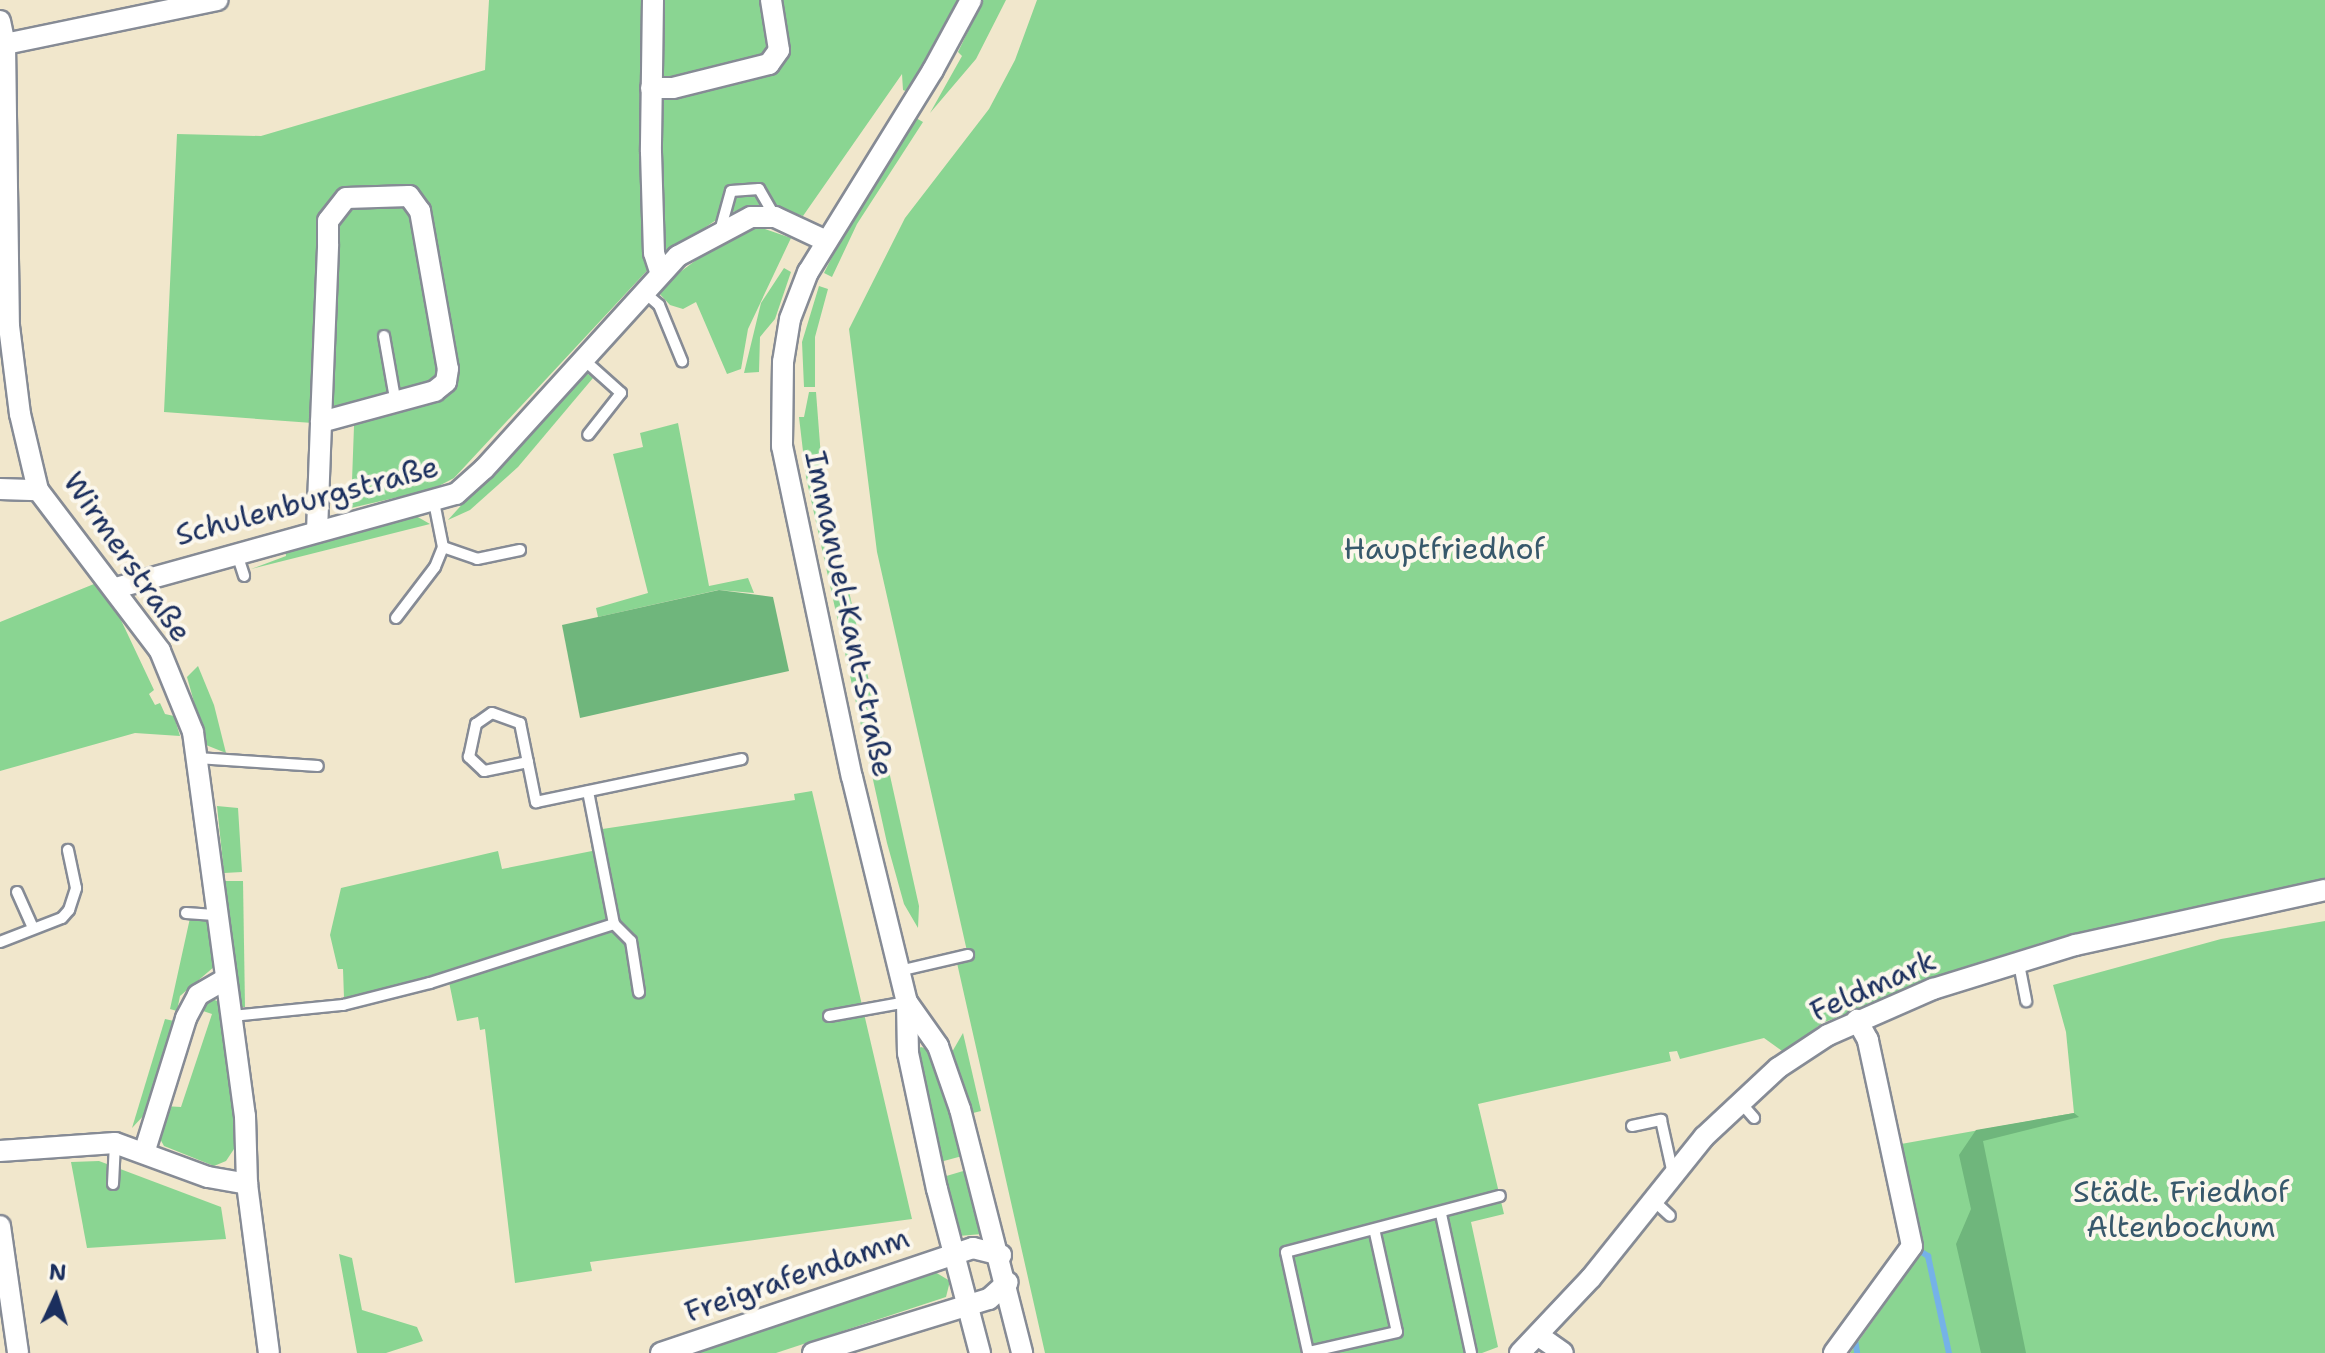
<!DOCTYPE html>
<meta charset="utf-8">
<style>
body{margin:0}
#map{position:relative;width:2325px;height:1353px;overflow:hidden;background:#f1e7cc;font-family:"Shantell Sans",sans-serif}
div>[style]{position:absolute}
.green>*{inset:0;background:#8ad592}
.forest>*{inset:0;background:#6fb67c}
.stream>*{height:6px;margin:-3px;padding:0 3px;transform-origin:3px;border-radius:3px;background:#75b2e7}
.roads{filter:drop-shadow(2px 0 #868b95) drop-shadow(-2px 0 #868b95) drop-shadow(0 2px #868b95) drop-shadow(0 -2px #868b95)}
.service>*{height:10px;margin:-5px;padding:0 5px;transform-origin:5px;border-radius:5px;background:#fff}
.minor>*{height:20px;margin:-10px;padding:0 10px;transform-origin:10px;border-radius:10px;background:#fff}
span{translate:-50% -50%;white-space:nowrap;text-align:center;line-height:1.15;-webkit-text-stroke:8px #fbf7ec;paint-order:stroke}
.street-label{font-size:30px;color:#1b2f5e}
.park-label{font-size:30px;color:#37586b}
.north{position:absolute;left:16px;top:1257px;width:80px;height:80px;-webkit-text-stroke:6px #fbf7ec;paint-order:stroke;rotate:4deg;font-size:22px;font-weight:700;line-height:32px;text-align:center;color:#1b2f5e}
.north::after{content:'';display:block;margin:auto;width:28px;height:36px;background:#1b2f5e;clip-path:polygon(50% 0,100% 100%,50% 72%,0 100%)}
</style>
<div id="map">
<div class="green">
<i style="clip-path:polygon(489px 0,959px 0,908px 92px,903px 90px,902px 74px,803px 216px,771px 206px,747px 207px,722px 216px,656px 261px,454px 478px,433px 489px,351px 508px,354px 426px,164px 412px,177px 134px,261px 136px,485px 70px)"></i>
<i style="clip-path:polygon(983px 0,1006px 0,976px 59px,930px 113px,962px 56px,958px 52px)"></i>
<i style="clip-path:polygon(1037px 0,2325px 0,2325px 879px,2043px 942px,1822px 1023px,1785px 1053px,1764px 1038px,1680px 1059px,1677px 1051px,1669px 1052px,1671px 1061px,1478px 1104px,1504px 1214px,1471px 1222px,1498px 1347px,1482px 1353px,1045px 1353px,957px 963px,969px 960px,877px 552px,849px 329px,905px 218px,989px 109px,1015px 60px)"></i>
<i style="clip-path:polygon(916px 118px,923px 122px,857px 224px,832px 277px,824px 273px,850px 221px)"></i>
<i style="clip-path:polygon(762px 228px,791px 238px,748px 329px,741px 369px,727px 374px,696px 302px,683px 309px,670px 305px,656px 290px,715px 246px,745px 230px)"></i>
<i style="clip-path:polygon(784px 268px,791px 272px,775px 319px,760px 337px,759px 372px,744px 373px,761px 303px)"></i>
<i style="clip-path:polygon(819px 286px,828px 289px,815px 337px,815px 387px,804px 387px,802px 342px)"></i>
<i style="clip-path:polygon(583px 370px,593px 378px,518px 467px,470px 510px,448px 520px)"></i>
<i style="clip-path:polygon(809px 392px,816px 392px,822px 470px,919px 906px,918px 928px,904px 904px,887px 843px,806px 477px,799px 417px,804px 417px)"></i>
<i style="clip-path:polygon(678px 423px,709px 586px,748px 578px,754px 593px,718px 590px,598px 617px,596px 608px,648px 593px,613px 454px,643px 447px,640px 433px)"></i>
<i style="clip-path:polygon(416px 516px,430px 524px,251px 569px,286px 556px,285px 549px)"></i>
<i style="clip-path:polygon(94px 584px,120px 618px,154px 690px,149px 694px,155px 705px,160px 703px,165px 714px,174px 716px,180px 736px,135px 733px,0 771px,0 622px)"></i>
<i style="clip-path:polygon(198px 666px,214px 705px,226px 753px,206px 745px,187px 677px)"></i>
<i style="clip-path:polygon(812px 791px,912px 1219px,590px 1262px,592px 1271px,515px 1283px,485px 1029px,480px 1030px,478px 1017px,457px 1021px,447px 972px,344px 998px,343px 969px,338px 969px,330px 935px,341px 888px,498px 851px,502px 869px,592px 851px,589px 831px,795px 800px,794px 794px)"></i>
<i style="clip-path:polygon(217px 806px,238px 808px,242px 872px,224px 873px)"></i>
<i style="clip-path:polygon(223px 881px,243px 881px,245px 1007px,241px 1007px)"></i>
<i style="clip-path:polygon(190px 918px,210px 920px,215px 966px,180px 996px,177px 1011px,170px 1009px)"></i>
<i style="clip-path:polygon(2325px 921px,2325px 1353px,1850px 1353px,1923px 1251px,1901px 1144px,2074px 1113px,2066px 1032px,2053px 985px,2221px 939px)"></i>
<i style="clip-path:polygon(208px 997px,217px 1001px,221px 1010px,236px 1123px,234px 1149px,226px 1161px,214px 1166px,164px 1146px,159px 1137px,164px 1106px,181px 1107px,212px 1014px,197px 1009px)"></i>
<i style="clip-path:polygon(165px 1019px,174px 1021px,145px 1114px,132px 1128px)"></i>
<i style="clip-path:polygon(963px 1033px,981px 1111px,973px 1113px,952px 1052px)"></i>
<i style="clip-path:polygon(921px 1047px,931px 1050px,966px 1155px,940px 1162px,916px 1050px)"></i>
<i style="clip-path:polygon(99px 1161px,221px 1207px,226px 1239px,87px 1248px,71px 1162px)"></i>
<i style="clip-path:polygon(970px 1169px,982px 1234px,959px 1236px,943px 1177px)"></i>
<i style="clip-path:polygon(339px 1254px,352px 1258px,362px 1310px,417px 1327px,423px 1341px,386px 1353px,357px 1353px)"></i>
<i style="clip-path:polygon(935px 1272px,950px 1281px,946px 1297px,776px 1353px,687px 1353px)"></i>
</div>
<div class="forest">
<i style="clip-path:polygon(719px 590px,773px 597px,789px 671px,580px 718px,562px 625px)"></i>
<i style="clip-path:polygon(2074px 1113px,2079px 1117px,1983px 1141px,2026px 1353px,1981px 1353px,1956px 1244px,1971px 1209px,1959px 1155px,1976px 1130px)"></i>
</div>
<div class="stream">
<i style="left:1914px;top:1247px;width:17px;rotate:33deg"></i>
<i style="left:1928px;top:1256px;width:99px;rotate:77.8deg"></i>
<i style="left:1854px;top:1333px;width:20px;rotate:81deg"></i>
</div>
<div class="roads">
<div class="service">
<i style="left:720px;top:231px;width:41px;rotate:-74.6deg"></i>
<i style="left:731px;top:191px;width:28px;rotate:-4deg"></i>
<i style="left:759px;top:189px;width:32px;rotate:60deg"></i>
<i style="left:644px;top:292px;width:20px;rotate:41deg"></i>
<i style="left:659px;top:305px;width:61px;rotate:67.7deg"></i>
<i style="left:384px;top:336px;width:69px;rotate:80deg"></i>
<i style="left:583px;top:359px;width:51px;rotate:41.8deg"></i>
<i style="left:621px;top:393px;width:53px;rotate:128.2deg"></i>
<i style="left:443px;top:547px;width:36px;rotate:19deg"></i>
<i style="left:477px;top:559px;width:44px;rotate:-11.8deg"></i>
<i style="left:237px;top:554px;width:23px;rotate:72deg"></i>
<i style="left:396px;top:618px;width:64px;rotate:-52.6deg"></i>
<i style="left:435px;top:567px;width:22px;rotate:-68deg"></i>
<i style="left:443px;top:547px;width:46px;rotate:-101.3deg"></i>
<i style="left:197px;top:758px;width:121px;rotate:3.8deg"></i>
<i style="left:528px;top:762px;width:45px;rotate:168.4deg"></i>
<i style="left:484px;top:771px;width:21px;rotate:-137deg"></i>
<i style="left:469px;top:757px;width:34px;rotate:-78deg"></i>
<i style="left:476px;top:724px;width:19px;rotate:-35deg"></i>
<i style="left:492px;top:713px;width:30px;rotate:20deg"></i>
<i style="left:520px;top:723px;width:81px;rotate:78.6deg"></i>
<i style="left:536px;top:802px;width:210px;rotate:-11.8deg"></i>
<i style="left:17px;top:892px;width:37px;rotate:66deg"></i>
<i style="left:186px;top:913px;width:32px;rotate:4deg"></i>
<i style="left:614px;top:924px;width:24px;rotate:45deg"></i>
<i style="left:631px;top:941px;width:52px;rotate:81.1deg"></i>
<i style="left:0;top:942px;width:66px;rotate:-21.2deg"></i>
<i style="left:62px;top:918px;width:11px;rotate:-49deg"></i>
<i style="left:69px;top:910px;width:23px;rotate:-72deg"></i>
<i style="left:76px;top:888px;width:39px;rotate:-102deg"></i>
<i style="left:2019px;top:964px;width:38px;rotate:79deg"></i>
<i style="left:899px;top:971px;width:71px;rotate:-13.1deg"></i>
<i style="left:232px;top:1016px;width:112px;rotate:-5.7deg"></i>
<i style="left:343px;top:1005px;width:90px;rotate:-14.2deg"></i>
<i style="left:430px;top:983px;width:193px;rotate:-17.8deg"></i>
<i style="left:614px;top:924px;width:135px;rotate:-101.1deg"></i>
<i style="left:829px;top:1016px;width:79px;rotate:-10.2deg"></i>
<i style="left:1741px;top:1103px;width:20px;rotate:49deg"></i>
<i style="left:1632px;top:1126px;width:30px;rotate:-12deg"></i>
<i style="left:1661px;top:1120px;width:55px;rotate:77.5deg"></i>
<i style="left:113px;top:1184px;width:41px;rotate:-87.2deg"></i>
<i style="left:1653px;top:1200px;width:23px;rotate:43deg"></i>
<i style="left:1441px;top:1214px;width:142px;rotate:77.8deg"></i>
<i style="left:1375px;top:1233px;width:101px;rotate:77.5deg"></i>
<i style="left:1397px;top:1332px;width:91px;rotate:167.3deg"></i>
<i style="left:1308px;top:1352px;width:102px;rotate:-102.4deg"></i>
<i style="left:1286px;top:1252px;width:221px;rotate:-14.7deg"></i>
</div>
<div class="minor">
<i style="left:653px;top:0;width:152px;rotate:90.8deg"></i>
<i style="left:651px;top:152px;width:101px;rotate:88.3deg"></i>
<i style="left:654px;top:253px;width:20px;rotate:72deg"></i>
<i style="left:971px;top:0;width:80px;rotate:118.5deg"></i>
<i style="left:933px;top:70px;width:238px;rotate:121.7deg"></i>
<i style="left:808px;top:272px;width:50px;rotate:111deg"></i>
<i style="left:790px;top:319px;width:44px;rotate:99.2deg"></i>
<i style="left:783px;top:362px;width:84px;rotate:90.7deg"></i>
<i style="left:782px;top:446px;width:338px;rotate:78.1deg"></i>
<i style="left:852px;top:777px;width:232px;rotate:76.3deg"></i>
<i style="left:907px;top:1002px;width:51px;rotate:88.9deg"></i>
<i style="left:908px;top:1053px;width:139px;rotate:78deg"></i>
<i style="left:937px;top:1189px;width:170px;rotate:75.3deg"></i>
<i style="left:0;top:21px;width:24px;rotate:78deg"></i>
<i style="left:5px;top:44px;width:282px;rotate:89.2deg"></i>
<i style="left:9px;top:326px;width:89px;rotate:82.9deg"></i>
<i style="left:20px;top:414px;width:78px;rotate:76.7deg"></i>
<i style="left:38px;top:490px;width:202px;rotate:52.8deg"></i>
<i style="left:160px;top:651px;width:87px;rotate:67.8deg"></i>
<i style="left:193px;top:732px;width:388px;rotate:82.3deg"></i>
<i style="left:245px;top:1116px;width:68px;rotate:88.3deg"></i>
<i style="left:247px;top:1184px;width:170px;rotate:82.6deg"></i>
<i style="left:5px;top:44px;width:217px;rotate:-11.7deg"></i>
<i style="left:651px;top:88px;width:22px"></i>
<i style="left:673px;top:88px;width:99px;rotate:-14deg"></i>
<i style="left:769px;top:64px;width:17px;rotate:-54deg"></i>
<i style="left:779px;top:50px;width:51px;rotate:-99.1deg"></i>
<i style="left:0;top:489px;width:38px;rotate:2deg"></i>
<i style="left:317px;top:532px;width:110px;rotate:-87.9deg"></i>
<i style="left:321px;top:422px;width:178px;rotate:-87.7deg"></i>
<i style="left:328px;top:244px;width:23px;rotate:-90deg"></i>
<i style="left:328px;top:221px;width:29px;rotate:-52deg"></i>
<i style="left:346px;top:198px;width:63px;rotate:-1.8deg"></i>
<i style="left:409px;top:196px;width:19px;rotate:54deg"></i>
<i style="left:420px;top:211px;width:160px;rotate:80deg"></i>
<i style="left:448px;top:369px;width:13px;rotate:99deg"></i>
<i style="left:446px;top:382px;width:14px;rotate:141deg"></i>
<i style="left:435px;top:391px;width:118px;rotate:164.8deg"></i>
<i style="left:116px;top:588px;width:353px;rotate:-15.5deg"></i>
<i style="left:456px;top:494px;width:38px;rotate:-42deg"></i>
<i style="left:484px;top:469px;width:288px;rotate:-47.7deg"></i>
<i style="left:678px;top:256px;width:83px;rotate:-28.1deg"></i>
<i style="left:751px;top:217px;width:24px"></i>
<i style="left:775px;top:217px;width:54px;rotate:25.1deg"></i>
<i style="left:907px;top:1002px;width:54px;rotate:54.8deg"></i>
<i style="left:938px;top:1046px;width:67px;rotate:70.8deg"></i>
<i style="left:960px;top:1109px;width:252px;rotate:75.7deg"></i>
<i style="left:145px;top:1150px;width:138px;rotate:-72.7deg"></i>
<i style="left:186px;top:1018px;width:26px;rotate:-62deg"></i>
<i style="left:198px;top:995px;width:32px;rotate:-30deg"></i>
<i style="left:0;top:1151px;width:115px;rotate:-4deg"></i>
<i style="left:115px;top:1143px;width:99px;rotate:20.1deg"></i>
<i style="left:208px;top:1177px;width:40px;rotate:10deg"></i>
<i style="left:0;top:1226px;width:128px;rotate:81.9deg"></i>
<i style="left:1539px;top:1336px;width:29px;rotate:35deg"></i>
<i style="left:661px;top:1353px;width:329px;rotate:-18.6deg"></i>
<i style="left:973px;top:1248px;width:29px;rotate:14deg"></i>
<i style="left:813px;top:1353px;width:184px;rotate:-17.1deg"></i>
<i style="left:989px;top:1299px;width:25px;rotate:-42deg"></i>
<i style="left:1520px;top:1353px;width:103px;rotate:-46.6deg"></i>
<i style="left:1591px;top:1278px;width:181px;rotate:-51.3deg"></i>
<i style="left:1704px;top:1137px;width:101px;rotate:-43deg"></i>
<i style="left:1778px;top:1068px;width:60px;rotate:-33.4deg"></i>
<i style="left:1828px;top:1035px;width:115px;rotate:-23.7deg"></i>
<i style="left:1933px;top:989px;width:149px;rotate:-17.2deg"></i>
<i style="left:2075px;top:945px;width:256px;rotate:-12.4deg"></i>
<i style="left:1834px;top:1353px;width:132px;rotate:-53.9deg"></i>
<i style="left:1912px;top:1246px;width:211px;rotate:-102.1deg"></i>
<i style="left:1868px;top:1040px;width:23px;rotate:-119deg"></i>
</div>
</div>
<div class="street-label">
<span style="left:307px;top:501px;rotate:-15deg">Schulenburgstraße</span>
<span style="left:127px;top:557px;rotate:55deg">Wirmerstraße</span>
<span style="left:849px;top:614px;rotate:78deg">Immanuel-Kant-Straße</span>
<span style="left:1873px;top:986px;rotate:-24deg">Feldmark</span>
<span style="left:797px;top:1275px;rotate:-19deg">Freigrafendamm</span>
</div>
<div class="park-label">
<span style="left:1444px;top:549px">Hauptfriedhof</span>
<span style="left:2181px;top:1209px">Städt. Friedhof<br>Altenbochum</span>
</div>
<div class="north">N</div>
</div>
